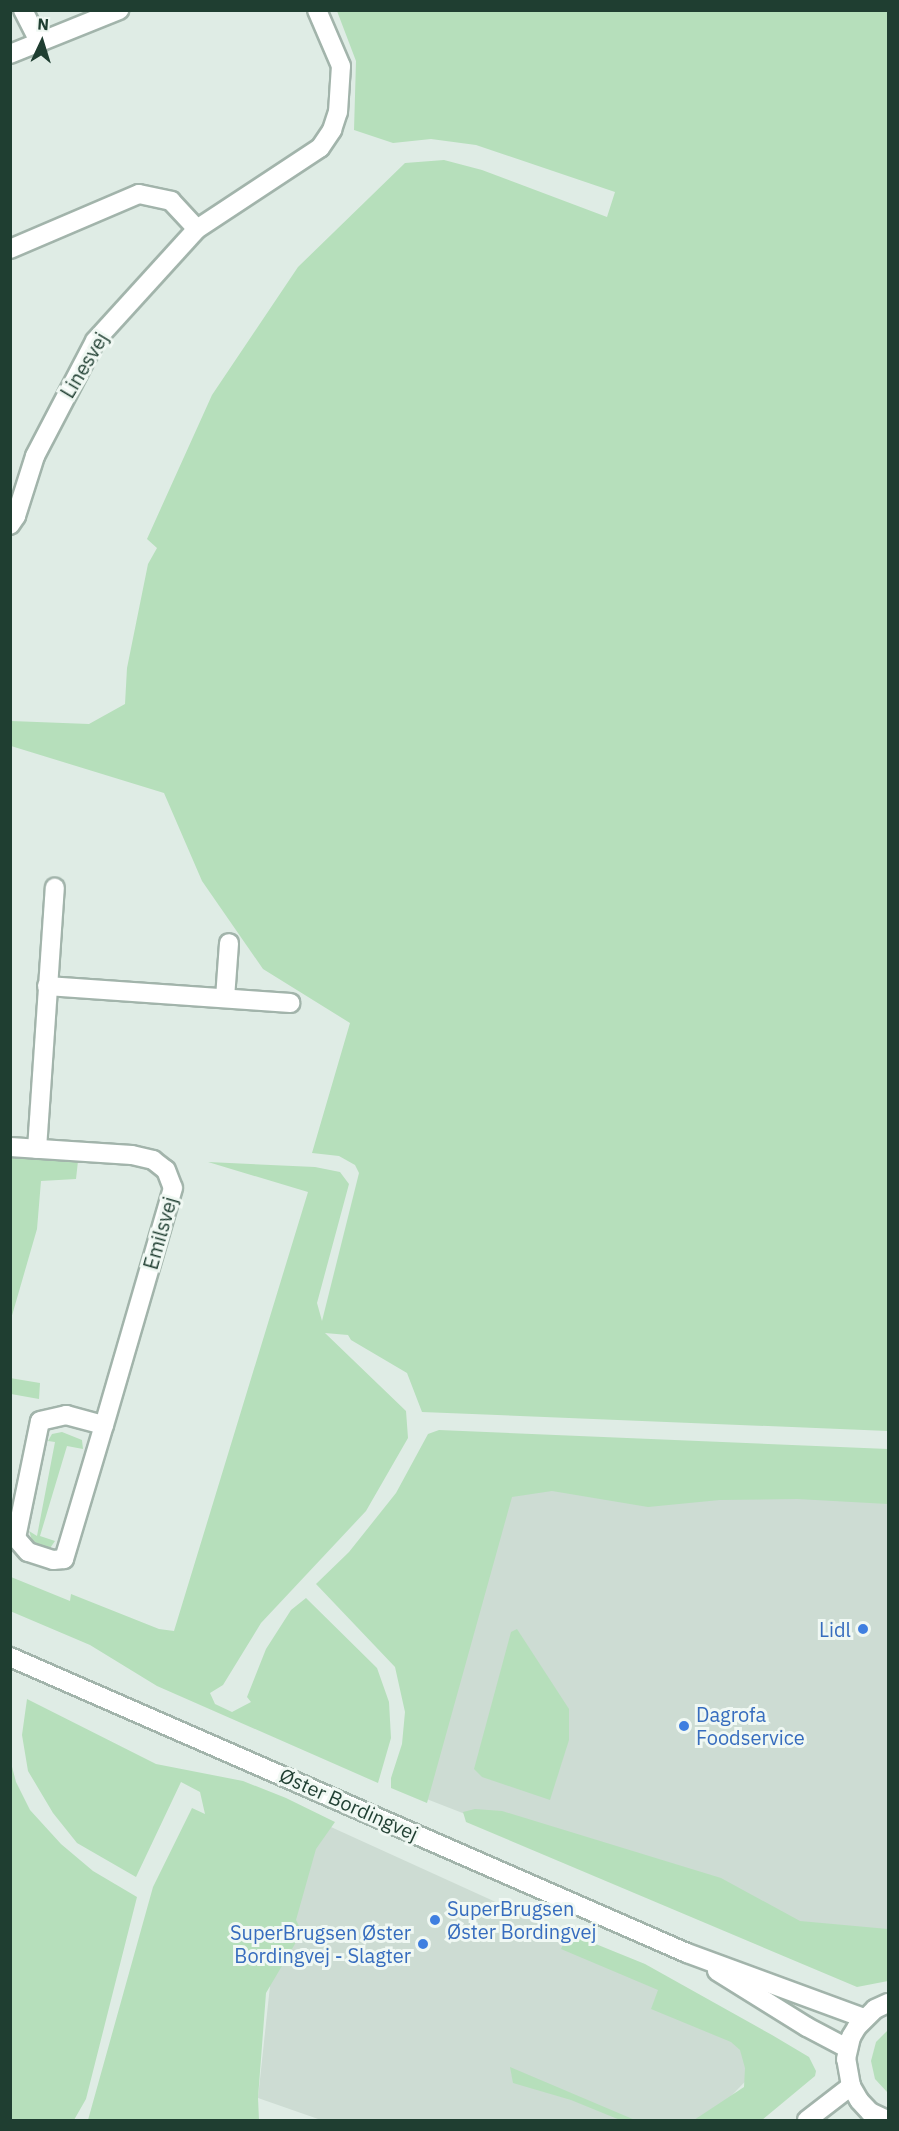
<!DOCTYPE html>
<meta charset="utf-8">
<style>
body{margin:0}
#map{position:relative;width:899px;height:2131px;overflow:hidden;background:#dfece5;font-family:"IBM Plex Sans",sans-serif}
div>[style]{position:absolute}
.built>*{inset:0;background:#cddcd3}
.green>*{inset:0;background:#b6dfbb}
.roads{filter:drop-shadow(2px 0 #a2b4ab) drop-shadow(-2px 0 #a2b4ab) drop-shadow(0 2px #a2b4ab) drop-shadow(0 -2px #a2b4ab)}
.minor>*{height:18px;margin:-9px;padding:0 9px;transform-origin:9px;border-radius:9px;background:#fff}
.tertiary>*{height:18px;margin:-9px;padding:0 9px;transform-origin:9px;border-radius:9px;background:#fff}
.dots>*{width:16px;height:16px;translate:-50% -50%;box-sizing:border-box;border:3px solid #f0f8f3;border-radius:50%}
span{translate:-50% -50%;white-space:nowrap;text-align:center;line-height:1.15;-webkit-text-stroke:6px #f0f8f3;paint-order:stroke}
.street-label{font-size:20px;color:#1f3e31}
.shop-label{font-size:20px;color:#366cbe}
.right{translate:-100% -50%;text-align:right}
.left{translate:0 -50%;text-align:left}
.frame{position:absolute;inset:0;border:12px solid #1f3e31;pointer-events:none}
.north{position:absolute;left:12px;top:12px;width:60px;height:60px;-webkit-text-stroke:4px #f0f8f3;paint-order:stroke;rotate:4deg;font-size:16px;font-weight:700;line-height:24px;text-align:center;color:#1f3e31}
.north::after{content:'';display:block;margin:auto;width:21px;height:27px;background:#1f3e31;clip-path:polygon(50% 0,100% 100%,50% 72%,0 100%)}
</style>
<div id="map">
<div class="built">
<i style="clip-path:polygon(505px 1479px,888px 1486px,888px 1934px,802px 1945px,424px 1798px)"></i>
<i style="clip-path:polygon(320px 1822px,586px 1943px,759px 2034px,764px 2062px,708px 2120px,321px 2120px,258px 2098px,278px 1911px)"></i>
</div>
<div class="green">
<i style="clip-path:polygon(337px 11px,888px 11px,888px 1431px,422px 1412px,407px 1373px,351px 1340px,348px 1335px,325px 1333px,406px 1411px,408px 1438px,366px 1511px,261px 1623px,223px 1685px,210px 1693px,215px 1704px,232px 1712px,251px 1702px,247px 1697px,266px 1649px,291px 1610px,306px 1598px,377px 1668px,389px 1702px,391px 1738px,378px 1783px,157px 1686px,90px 1645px,10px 1611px,11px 1577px,70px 1601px,71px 1594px,159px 1629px,174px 1631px,308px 1192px,208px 1162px,315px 1167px,340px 1172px,349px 1184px,317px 1303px,322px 1321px,359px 1173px,355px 1165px,339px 1156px,312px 1153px,350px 1023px,263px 969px,202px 881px,164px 793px,11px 746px,11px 721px,89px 724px,125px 704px,127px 668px,148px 564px,157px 548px,147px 539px,212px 395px,298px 267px,405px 163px,444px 160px,482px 170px,607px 217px,615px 192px,476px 145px,431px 139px,393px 143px,354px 130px,356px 61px)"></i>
<i style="clip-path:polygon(11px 1157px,78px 1161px,76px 1179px,41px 1181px,37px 1229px,11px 1319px)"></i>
<i style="clip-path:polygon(10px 1378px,40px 1383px,39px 1399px,11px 1394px)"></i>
<i style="clip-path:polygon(439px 1430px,888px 1449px,888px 1504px,797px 1499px,720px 1500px,648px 1507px,552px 1491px,512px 1497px,427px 1803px,391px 1788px,391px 1778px,402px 1744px,405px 1712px,395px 1667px,316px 1584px,349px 1552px,396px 1493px,428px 1434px)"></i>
<i style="clip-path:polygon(62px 1432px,82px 1440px,83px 1449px,67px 1446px,40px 1536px,55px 1541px,48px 1551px,42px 1551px,33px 1543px,29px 1531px,37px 1536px,55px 1442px,48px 1441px,52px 1434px)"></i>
<i style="clip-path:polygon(517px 1629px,569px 1709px,569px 1740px,550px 1800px,482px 1777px,474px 1769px,511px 1632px)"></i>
<i style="clip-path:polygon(27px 1699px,156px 1764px,243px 1781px,286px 1798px,335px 1822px,316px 1849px,296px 1920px,302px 1932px,266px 1993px,258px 2098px,259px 2120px,88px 2120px,153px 1887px,192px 1808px,205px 1814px,200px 1792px,181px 1782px,136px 1877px,77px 1843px,53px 1813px,28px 1771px,22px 1735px)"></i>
<i style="clip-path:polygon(11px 1763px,16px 1782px,30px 1810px,61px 1844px,93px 1871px,137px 1897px,86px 2099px,74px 2120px,11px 2120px)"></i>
<i style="clip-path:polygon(475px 1809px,502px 1811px,721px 1878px,800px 1921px,888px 1929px,888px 1981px,857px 1987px,466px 1822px,463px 1812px)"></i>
<i style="clip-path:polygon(576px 1936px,645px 1964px,772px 2035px,809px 2057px,816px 2071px,815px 2076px,762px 2120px,694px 2120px,744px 2087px,745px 2068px,740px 2050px,731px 2042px,651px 2009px,658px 1990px,561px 1949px,564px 1942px)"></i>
<i style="clip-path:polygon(888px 2030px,888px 2093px,875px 2079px,871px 2061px,876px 2042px)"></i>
<i style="clip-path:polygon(510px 2067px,635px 2120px,620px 2120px,571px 2100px,513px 2083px)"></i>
</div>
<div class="roads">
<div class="minor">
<i style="left:23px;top:10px;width:37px;rotate:63deg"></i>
<i style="left:10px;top:54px;width:118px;rotate:-22deg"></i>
<i style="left:10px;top:249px;width:140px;rotate:-23.1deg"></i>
<i style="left:139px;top:194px;width:33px;rotate:12deg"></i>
<i style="left:171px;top:201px;width:38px;rotate:47deg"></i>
<i style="left:10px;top:525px;width:11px;rotate:-56deg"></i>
<i style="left:16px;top:516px;width:63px;rotate:-72.4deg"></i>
<i style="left:35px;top:456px;width:130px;rotate:-62.4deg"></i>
<i style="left:95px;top:341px;width:151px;rotate:-47.7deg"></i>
<i style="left:197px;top:229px;width:147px;rotate:-33.4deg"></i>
<i style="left:320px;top:148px;width:22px;rotate:-56deg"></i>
<i style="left:332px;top:130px;width:19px;rotate:-72deg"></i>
<i style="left:338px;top:112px;width:46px;rotate:-86.3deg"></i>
<i style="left:341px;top:66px;width:61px;rotate:-113.2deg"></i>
<i style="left:47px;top:986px;width:244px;rotate:4deg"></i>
<i style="left:225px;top:998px;width:55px;rotate:-85.8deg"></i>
<i style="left:10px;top:1147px;width:122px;rotate:3.8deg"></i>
<i style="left:132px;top:1155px;width:22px;rotate:13deg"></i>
<i style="left:153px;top:1160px;width:16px;rotate:38deg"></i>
<i style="left:166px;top:1170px;width:19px;rotate:69deg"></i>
<i style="left:173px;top:1188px;width:247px;rotate:106.2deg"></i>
<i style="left:104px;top:1425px;width:140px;rotate:106.6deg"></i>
<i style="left:64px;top:1559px;width:11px;rotate:175deg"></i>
<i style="left:53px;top:1560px;width:26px;rotate:-162deg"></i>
<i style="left:28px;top:1552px;width:18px;rotate:-131deg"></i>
<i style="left:16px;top:1538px;width:119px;rotate:-78.4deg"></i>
<i style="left:40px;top:1421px;width:27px;rotate:-13deg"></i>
<i style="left:66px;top:1415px;width:39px;rotate:15deg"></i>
<i style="left:37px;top:1149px;width:262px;rotate:-86.1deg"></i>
</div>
<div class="tertiary">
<i style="left:10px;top:1657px;width:739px;rotate:23.62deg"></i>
<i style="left:687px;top:1953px;width:189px;rotate:20.2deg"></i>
<i style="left:717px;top:1971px;width:106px;rotate:31.9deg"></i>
<i style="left:807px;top:2027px;width:45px;rotate:27.7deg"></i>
<i style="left:807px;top:2120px;width:56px;rotate:-37.7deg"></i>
<i style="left:887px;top:2120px;width:19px;rotate:-155deg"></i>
<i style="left:870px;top:2112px;width:16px;rotate:-133deg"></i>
<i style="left:859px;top:2100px;width:16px;rotate:-120deg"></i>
<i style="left:851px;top:2086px;width:27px;rotate:-100deg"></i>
<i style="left:846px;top:2059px;width:23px;rotate:-77deg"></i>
<i style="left:851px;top:2037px;width:12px;rotate:-59deg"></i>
<i style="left:857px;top:2027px;width:25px;rotate:-45deg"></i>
<i style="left:875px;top:2009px;width:14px;rotate:-25deg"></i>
</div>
</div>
<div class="dots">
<i style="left:863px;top:1629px;background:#3f7fe0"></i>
<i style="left:684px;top:1726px;background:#3f7fe0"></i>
<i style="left:435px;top:1920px;background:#3f7fe0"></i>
<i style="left:423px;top:1944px;background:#3f7fe0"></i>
</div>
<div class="street-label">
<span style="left:84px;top:365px;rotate:-59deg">Linesvej</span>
<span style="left:160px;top:1233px;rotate:-74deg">Emilsvej</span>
<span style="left:349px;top:1804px;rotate:24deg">Øster Bordingvej</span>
</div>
<div class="shop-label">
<span class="right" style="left:851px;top:1629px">Lidl</span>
<span class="left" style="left:696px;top:1726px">Dagrofa<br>Foodservice</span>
<span class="left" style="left:447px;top:1920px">SuperBrugsen<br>Øster Bordingvej</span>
<span class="right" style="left:411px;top:1944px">SuperBrugsen Øster<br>Bordingvej - Slagter</span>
</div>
<div class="frame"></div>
<div class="north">N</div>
</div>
